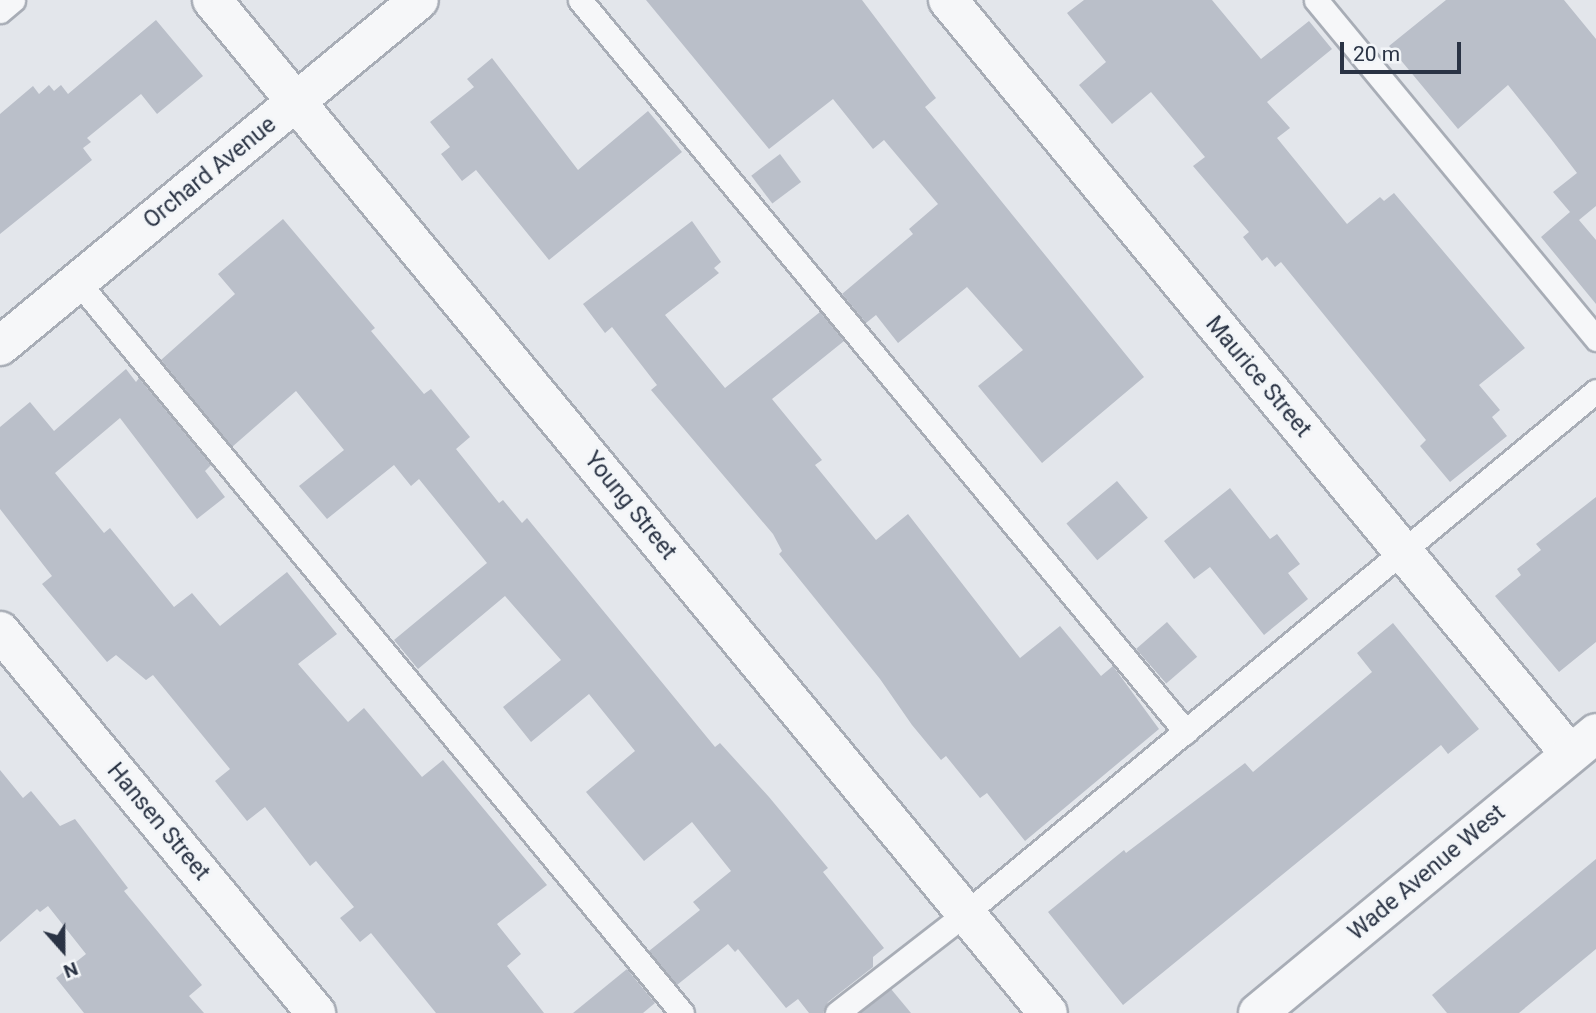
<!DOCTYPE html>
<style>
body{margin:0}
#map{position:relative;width:1596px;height:1013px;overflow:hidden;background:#e3e6eb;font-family:Roboto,sans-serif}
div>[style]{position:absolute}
.building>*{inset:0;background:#babfc9;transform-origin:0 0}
.roads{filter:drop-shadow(2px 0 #a8adb6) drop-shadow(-2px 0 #a8adb6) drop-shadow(0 2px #a8adb6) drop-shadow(0 -2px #a8adb6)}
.service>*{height:23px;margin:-11.5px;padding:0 11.5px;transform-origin:11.5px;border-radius:11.5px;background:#f6f7f9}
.minor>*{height:38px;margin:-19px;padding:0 19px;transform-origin:19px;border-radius:19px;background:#f6f7f9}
.tertiary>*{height:38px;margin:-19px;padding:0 19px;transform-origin:19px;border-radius:19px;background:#f6f7f9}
span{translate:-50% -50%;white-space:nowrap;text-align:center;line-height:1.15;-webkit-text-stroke:5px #f2f5f8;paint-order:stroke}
.street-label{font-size:23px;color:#2a3344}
.north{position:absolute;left:28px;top:915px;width:70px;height:70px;-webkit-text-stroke:5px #f2f5f8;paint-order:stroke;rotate:159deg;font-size:19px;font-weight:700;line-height:28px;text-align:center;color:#2a3344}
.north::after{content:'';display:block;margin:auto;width:24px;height:32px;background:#2a3344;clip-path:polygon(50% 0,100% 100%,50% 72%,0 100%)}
.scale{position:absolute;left:1340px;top:42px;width:121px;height:32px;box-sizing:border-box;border:4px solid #2a3344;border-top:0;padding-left:9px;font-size:21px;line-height:24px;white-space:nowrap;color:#2a3344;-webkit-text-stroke:5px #f2f5f8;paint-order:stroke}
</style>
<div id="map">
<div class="building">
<i style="clip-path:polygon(646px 0,862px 0,936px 98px,925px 107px,1144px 377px,1042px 463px,978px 386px,1023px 350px,967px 287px,898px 343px,876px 315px,866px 323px,842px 294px,913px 234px,909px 229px,938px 204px,884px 140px,873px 149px,833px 99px,769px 149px)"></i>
<i style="clip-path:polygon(1084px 0,1212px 0,1261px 59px,1309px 21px,1332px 49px,1267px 102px,1290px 128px,1277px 138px,1347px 224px,1380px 197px,1384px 201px,1394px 193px,1525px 348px,1479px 385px,1500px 410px,1492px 417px,1507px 436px,1450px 482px,1420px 446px,1426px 440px,1281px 262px,1275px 267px,1267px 257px,1262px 261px,1243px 237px,1249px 232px,1193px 166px,1205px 157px,1151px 92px,1112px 124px,1079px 85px,1106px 62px,1067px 13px)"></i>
<i style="clip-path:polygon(1446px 0,1564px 0,1596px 39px,1596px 206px,1579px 220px,1596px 240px,1596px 304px,1541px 237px,1570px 212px,1553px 192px,1577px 173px,1551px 139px,1508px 85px,1458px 129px,1389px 46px)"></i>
<i style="clip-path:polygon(156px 20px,203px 76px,157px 114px,141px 94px,87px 138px,91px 142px,83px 148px,92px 160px,0 234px,0 114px,33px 86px,39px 94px,49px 85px,54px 91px,61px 85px,68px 94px)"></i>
<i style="clip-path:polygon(492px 58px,578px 170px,648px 111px,682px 152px,549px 260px,476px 170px,462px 181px,441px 154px,450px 147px,430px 122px,474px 87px,467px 79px)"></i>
<i style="left:780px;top:154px;width:35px;height:36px;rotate:53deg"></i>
<i style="clip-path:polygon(283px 219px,375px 328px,371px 331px,424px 394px,431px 389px,470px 437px,456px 449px,499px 503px,503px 500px,522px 523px,527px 518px,715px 747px,720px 743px,769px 797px,828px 868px,823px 872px,884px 948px,873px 957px,873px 967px,828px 1002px,823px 1013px,809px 1013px,798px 999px,786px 1008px,738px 949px,735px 952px,728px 944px,677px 985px,649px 951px,700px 910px,693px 902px,731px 871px,692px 822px,644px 861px,586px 792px,635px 751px,589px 694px,531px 742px,503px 707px,561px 660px,505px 596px,418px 669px,394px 640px,487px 563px,419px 479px,411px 486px,394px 465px,327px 519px,299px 486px,344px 450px,296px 391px,232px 447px,161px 360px,235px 294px,218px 274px)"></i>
<i style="clip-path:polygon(692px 221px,721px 262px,714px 268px,719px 273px,665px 315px,725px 388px,820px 312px,844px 341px,772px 399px,822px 460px,815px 465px,876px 540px,908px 514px,1020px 658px,1060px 626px,1101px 676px,1113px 666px,1159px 729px,1025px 841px,987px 793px,980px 798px,946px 756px,941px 760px,912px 725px,880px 679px,779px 554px,782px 551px,773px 534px,651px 390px,657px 385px,612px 327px,605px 333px,583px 304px)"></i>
<i style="clip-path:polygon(126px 369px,136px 382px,139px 378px,211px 465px,205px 471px,225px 497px,197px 519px,120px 418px,55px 473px,104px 533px,110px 528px,174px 607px,192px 593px,220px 626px,287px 572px,337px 634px,298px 664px,348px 722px,364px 708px,422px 777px,443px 760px,547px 885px,497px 924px,521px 954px,507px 966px,544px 1013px,436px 1013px,371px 933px,360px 942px,340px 918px,354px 907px,316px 861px,310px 866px,265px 807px,247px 821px,215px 781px,230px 769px,153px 675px,146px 680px,116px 655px,107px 662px,42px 584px,52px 576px,0 509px,0 427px,30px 402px,54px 431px)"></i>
<i style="left:1117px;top:481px;width:48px;height:66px;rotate:50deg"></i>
<i style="clip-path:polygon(1230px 488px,1270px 539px,1277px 534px,1300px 564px,1288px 573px,1308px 599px,1264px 635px,1210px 567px,1194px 579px,1164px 541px)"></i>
<i style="clip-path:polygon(1596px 497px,1596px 642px,1559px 672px,1495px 596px,1521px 575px,1517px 569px,1541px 550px,1536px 544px)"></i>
<i style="left:1167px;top:622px;width:46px;height:41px;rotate:49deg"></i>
<i style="clip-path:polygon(1393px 623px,1479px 729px,1448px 754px,1441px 745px,1123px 1005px,1048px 912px,1124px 850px,1126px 853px,1245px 763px,1253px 772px,1372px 672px,1357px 653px)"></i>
<i style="clip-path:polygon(0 770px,23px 798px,31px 791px,60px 826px,75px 819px,128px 888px,124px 891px,202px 985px,189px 996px,204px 1013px,84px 1013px,56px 978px,86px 954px,48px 906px,40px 912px,37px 909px,0 942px)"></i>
<i style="clip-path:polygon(1596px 859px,1596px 949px,1519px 1013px,1447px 1013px,1432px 995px)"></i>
<i style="clip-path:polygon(627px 969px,655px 1003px,643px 1013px,573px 1013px)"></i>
<i style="clip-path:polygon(891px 989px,911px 1013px,860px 1013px)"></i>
</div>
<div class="roads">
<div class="service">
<i style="left:580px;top:0;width:950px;rotate:50.38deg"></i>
<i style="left:1316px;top:0;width:440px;rotate:50.4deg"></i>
<i style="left:0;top:11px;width:17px;rotate:-40deg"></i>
<i style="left:78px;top:282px;width:948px;rotate:50.43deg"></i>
<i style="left:837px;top:1013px;width:163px;rotate:-37.8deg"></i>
<i style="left:966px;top:913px;width:818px;rotate:-39.64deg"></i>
</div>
<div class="minor">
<i style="left:212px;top:0;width:1313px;rotate:50.47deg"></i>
<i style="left:948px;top:0;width:977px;rotate:50.48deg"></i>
<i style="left:0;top:346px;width:543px;rotate:-39.55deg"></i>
<i style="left:0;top:631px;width:496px;rotate:50.4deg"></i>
</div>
<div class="tertiary">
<i style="left:1258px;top:1013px;width:439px;rotate:-39.6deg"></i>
</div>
</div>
<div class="street-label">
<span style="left:210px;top:173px;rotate:-39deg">Orchard Avenue</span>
<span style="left:1258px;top:377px;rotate:50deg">Maurice Street</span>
<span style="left:630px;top:506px;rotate:51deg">Young Street</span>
<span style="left:158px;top:822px;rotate:50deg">Hansen Street</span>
<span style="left:1427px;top:873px;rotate:-40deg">Wade Avenue West</span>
</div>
<div class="north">N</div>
<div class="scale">20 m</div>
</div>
